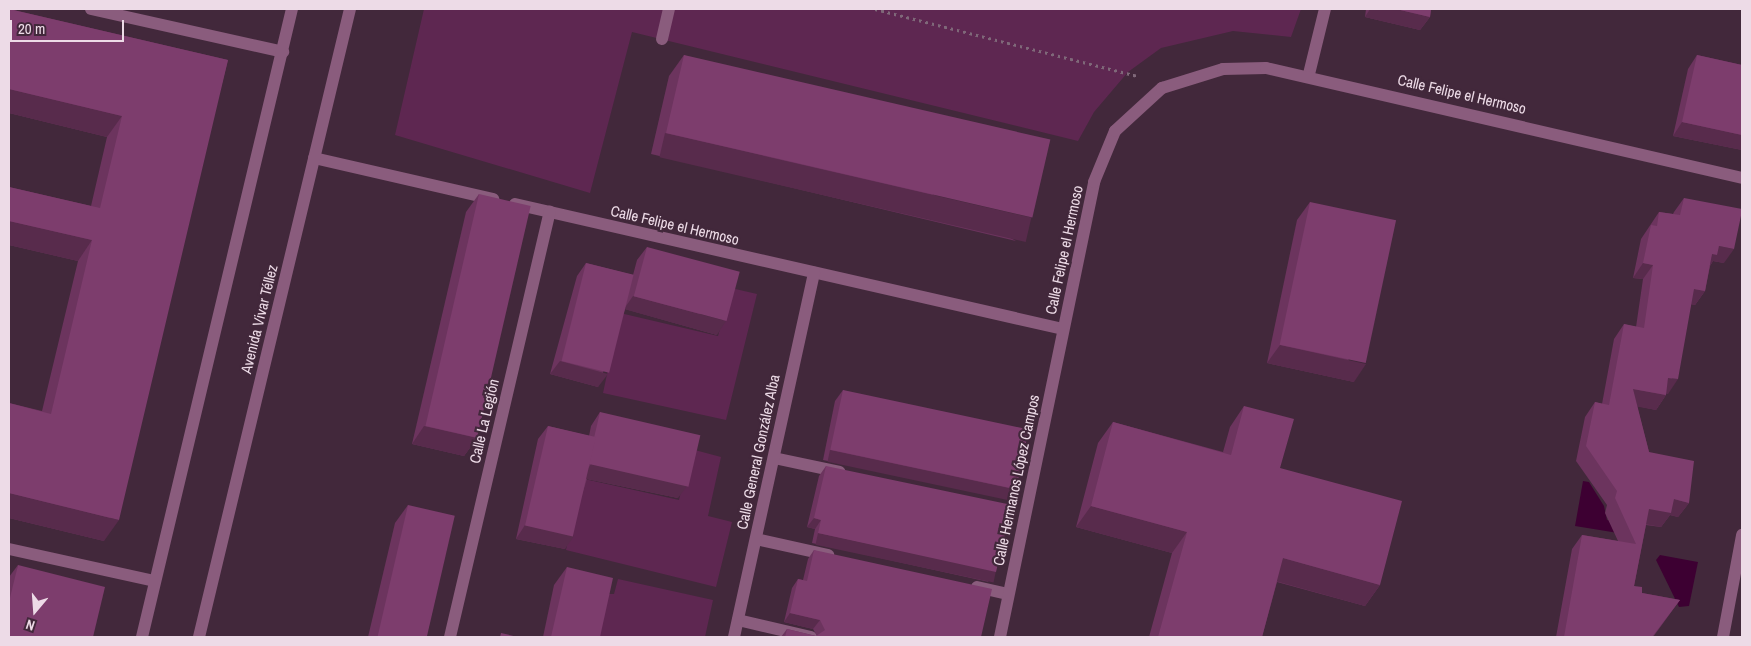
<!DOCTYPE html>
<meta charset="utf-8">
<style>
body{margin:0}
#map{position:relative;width:1751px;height:646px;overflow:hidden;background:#42283b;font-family:"Archivo Narrow",sans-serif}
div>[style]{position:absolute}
.green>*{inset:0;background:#5e2751}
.water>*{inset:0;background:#3d0032}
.path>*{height:3px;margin-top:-1.5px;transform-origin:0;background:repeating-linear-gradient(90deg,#7f6879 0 2.5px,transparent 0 6.5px)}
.minor>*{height:12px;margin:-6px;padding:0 6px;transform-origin:6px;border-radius:6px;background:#8a5c7d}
.tertiary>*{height:12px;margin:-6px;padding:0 6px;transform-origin:6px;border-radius:6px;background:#8a5c7d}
.wall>*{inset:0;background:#6c345e}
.shaded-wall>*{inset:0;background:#582b4c;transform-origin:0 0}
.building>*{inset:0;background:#7d3d6d;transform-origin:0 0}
span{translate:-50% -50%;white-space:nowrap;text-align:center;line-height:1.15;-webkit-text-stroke:4.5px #42283b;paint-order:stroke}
.street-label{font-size:15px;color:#eddbe7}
.frame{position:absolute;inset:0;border:10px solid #eddbe7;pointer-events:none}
.north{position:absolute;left:10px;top:586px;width:50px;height:50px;-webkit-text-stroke:4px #42283b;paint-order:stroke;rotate:198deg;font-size:14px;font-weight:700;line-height:20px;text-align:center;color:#eddbe7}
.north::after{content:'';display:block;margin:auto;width:18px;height:22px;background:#eddbe7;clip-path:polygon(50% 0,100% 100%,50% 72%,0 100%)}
.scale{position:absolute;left:10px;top:20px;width:114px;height:22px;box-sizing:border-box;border:2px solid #eddbe7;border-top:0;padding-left:6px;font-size:15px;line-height:18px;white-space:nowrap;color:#eddbe7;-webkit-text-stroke:4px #42283b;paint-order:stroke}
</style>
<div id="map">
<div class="green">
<i style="clip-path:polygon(424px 9px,1301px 9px,1291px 37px,1233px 31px,1161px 48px,1128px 72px,1094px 112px,1078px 141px,632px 32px,590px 193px,395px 135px)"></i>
<i style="clip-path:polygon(731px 288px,757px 294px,726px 420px,603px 393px,620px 313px,718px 336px)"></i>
<i style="clip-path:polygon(691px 449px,721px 457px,708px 516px,732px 522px,716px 587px,566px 550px,580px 478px,679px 500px)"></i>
<i style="clip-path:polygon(618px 579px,713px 600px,705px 637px,598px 637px,608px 594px,614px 594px)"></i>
</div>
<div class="water">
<i style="clip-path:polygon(1583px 481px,1589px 482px,1604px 506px,1607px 520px,1618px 522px,1618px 533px,1575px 526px)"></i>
<i style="clip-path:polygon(1660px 555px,1698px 562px,1689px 606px,1679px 607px,1656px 560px)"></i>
</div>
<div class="path">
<i style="left:875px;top:9px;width:270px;rotate:14.3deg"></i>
</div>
<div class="minor">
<i style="left:91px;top:9px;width:197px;rotate:12.6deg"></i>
<i style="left:662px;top:39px;width:31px;rotate:-77deg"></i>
<i style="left:1309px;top:74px;width:67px;rotate:-76.2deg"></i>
<i style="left:314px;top:158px;width:184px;rotate:12.9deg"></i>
<i style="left:515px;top:204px;width:562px;rotate:12.85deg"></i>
<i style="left:774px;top:458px;width:67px;rotate:12deg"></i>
<i style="left:756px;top:539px;width:74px;rotate:12.5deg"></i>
<i style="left:9px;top:549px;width:149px;rotate:12.4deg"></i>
<i style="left:977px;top:587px;width:32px;rotate:13deg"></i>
<i style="left:738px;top:620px;width:75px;rotate:13.1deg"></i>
<i style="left:450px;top:637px;width:437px;rotate:-76.8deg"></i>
<i style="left:734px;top:637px;width:373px;rotate:-77.6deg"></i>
<i style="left:1000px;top:637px;width:465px;rotate:-78.3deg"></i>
<i style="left:1094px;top:182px;width:55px;rotate:-67.6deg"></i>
<i style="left:1115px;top:131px;width:64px;rotate:-42.5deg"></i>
<i style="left:1162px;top:88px;width:64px;rotate:-17.3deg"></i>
<i style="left:1223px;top:69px;width:43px;rotate:-1.3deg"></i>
<i style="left:1266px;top:68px;width:489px;rotate:13deg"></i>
<i style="left:1723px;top:637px;width:104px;rotate:-79.4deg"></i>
</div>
<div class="tertiary">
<i style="left:142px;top:637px;width:646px;rotate:-76.57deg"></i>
<i style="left:199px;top:637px;width:646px;rotate:-76.48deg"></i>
</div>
<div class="wall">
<i style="clip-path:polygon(9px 9px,228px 60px,104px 541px,9px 518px,9px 403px,42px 411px,78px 261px,9px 245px,9px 187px,91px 206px,107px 137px,9px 113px)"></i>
<i style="clip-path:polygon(1366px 9px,1431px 9px,1430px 17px,1420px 30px,1365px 17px)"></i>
<i style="clip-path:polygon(684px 55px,1016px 241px,651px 154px,669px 76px)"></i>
<i style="clip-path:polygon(1697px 55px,1742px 65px,1742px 150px,1673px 136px,1688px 69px)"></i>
<i style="clip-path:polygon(479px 194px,477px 438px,464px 456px,412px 444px,466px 212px)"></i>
<i style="clip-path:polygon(1684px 198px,1724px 263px,1713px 261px,1710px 266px,1705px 291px,1695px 305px,1691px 304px,1668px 394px,1666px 393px,1666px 395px,1656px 410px,1637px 406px,1649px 452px,1689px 503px,1678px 517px,1670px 515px,1661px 527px,1646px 525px,1634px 586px,1642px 593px,1680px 600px,1653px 637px,1556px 637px,1572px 549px,1582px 535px,1618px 541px,1605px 513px,1607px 505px,1576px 461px,1585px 417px,1595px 402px,1602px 404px,1614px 339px,1624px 324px,1636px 327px,1643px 279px,1633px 278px,1641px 239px,1659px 212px,1673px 214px,1674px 212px)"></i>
<i style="clip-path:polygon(1310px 202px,1354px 382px,1267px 363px,1297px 220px)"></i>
<i style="clip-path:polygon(647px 247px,717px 335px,625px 309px,598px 387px,550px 374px,577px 276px,586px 263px,633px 275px,637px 260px)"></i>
<i style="clip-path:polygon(843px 390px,1016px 489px,1009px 499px,823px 460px,835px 401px)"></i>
<i style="clip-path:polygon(1244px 406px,1280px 468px,1380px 585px,1365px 606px,1277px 582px,1262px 637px,1149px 637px,1172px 553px,1076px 527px,1098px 443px,1113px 422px,1223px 452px,1230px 427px)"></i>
<i style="clip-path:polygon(600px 412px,678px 498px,587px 479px,565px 549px,516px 539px,538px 439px,548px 426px,589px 436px,591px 426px)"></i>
<i style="clip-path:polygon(826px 466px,989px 582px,812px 543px,815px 529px,807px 527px,819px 476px)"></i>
<i style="clip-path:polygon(408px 505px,426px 637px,368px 637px,395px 523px)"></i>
<i style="clip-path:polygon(814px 550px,981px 637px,781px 637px,787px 629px,816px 636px,817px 636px,813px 629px,784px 622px,792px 588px,798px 579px,803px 580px,808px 559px)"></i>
<i style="clip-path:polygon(18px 565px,9px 637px,9px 577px)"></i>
<i style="clip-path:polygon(567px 567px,600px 637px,543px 637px,554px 585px)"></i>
</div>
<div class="shaded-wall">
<i style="clip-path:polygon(1370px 9px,1396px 9px,1430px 17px,1420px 30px,1365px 17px)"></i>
<i style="clip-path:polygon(9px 89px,122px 116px,107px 137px,9px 113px)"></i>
<i style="clip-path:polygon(1682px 122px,1742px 135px,1742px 150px,1673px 136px)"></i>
<i style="left:665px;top:133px;width:376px;height:25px;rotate:13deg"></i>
<i style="clip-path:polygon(9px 221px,92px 240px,78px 261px,9px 245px)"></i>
<i style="clip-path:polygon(1719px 246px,1734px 249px,1724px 263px,1713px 261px,1707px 270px,1712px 254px)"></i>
<i style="clip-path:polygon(1643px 263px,1653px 265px,1643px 279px,1633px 278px)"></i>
<i style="clip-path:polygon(1694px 289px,1705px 291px,1695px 305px,1684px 303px)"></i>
<i style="clip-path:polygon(633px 296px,726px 321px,717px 335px,624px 309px)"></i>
<i style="clip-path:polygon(1280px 345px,1366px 364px,1354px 382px,1267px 363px)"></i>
<i style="clip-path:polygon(560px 361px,608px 374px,598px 387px,550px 374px)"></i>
<i style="clip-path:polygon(1668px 378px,1678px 379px,1668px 394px,1658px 392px)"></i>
<i style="clip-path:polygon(1633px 389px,1666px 395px,1656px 410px,1623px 404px)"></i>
<i style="clip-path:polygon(424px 426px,477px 438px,464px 456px,412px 444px)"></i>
<i style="left:830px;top:450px;width:190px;height:12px;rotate:12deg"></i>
<i style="clip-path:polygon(591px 464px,688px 485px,678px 498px,582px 478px)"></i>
<i style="clip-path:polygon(9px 493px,119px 520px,104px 541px,9px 518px)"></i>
<i style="clip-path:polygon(1674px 499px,1689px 503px,1678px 517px,1670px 515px,1661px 527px,1639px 523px,1649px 509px)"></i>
<i style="clip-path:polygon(1091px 506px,1187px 532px,1172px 553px,1076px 527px)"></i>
<i style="clip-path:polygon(814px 518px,821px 520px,815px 529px,807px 527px)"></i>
<i style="clip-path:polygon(525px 525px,574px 536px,565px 549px,516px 539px)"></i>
<i style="left:818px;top:533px;width:182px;height:12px;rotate:12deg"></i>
<i style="clip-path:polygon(1283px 558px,1380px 585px,1365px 606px,1268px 579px)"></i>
<i style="clip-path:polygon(790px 613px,820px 620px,813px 629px,784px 622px)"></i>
</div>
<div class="building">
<i style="clip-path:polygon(9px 9px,228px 60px,119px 520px,9px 493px,9px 403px,51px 414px,92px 240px,9px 221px,9px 187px,100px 208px,122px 116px,9px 89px)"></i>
<i style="clip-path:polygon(1396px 9px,1431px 9px,1430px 17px)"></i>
<i style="left:684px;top:55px;width:376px;height:80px;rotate:13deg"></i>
<i style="clip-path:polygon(1697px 55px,1742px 65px,1742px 135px,1682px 122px)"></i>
<i style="left:479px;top:194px;width:53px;height:238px;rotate:13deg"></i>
<i style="clip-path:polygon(1684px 198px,1742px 209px,1742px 211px,1734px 249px,1719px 246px,1717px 255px,1712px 254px,1705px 291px,1694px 289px,1678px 379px,1668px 378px,1666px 395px,1633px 389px,1649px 452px,1694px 461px,1689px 503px,1674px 499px,1671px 513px,1649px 509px,1634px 586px,1642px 587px,1642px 593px,1680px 600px,1652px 637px,1564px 637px,1582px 535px,1636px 544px,1615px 498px,1617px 491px,1586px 446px,1595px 402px,1609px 405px,1624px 324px,1644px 328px,1653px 265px,1643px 263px,1651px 225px,1657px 226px,1659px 212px,1680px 215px)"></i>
<i style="left:1310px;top:202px;width:88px;height:146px;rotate:12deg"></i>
<i style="left:647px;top:247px;width:96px;height:51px;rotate:15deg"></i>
<i style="left:586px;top:263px;width:49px;height:101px;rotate:14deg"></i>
<i style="left:843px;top:390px;width:190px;height:61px;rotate:12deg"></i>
<i style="clip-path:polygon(1244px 406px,1294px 419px,1280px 468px,1402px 501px,1380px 585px,1283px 558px,1262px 637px,1158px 637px,1187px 532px,1091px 506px,1113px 422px,1231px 455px)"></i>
<i style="left:600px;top:412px;width:103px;height:53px;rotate:13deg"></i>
<i style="left:548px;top:426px;width:49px;height:102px;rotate:13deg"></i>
<i style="clip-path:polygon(826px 466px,1012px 505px,996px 572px,818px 533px,821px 520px,814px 518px)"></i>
<i style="left:408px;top:505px;width:48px;height:136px;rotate:13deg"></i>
<i style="clip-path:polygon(814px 550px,992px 589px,981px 637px,785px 637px,787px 629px,816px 636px,825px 630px,820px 620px,790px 613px,798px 579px,807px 581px)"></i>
<i style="clip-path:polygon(18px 565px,105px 587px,93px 637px,9px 637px,9px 602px)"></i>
<i style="clip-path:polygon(567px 567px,613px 578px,600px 637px,551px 637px)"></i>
<i style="clip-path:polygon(501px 633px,518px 637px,500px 637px)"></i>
</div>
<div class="street-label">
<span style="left:1462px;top:94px;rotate:13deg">Calle Felipe el Hermoso</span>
<span style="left:675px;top:225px;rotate:13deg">Calle Felipe el Hermoso</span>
<span style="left:1064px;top:250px;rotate:-78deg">Calle Felipe el Hermoso</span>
<span style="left:259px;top:319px;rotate:-76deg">Avenida Vivar Téllez</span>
<span style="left:484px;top:421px;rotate:-77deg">Calle La Legión</span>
<span style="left:758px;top:452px;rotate:-78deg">Calle General González Alba</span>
<span style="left:1016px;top:480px;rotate:-78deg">Calle Hermanos López Campos</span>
</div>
<div class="frame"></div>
<div class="north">N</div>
<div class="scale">20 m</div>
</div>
